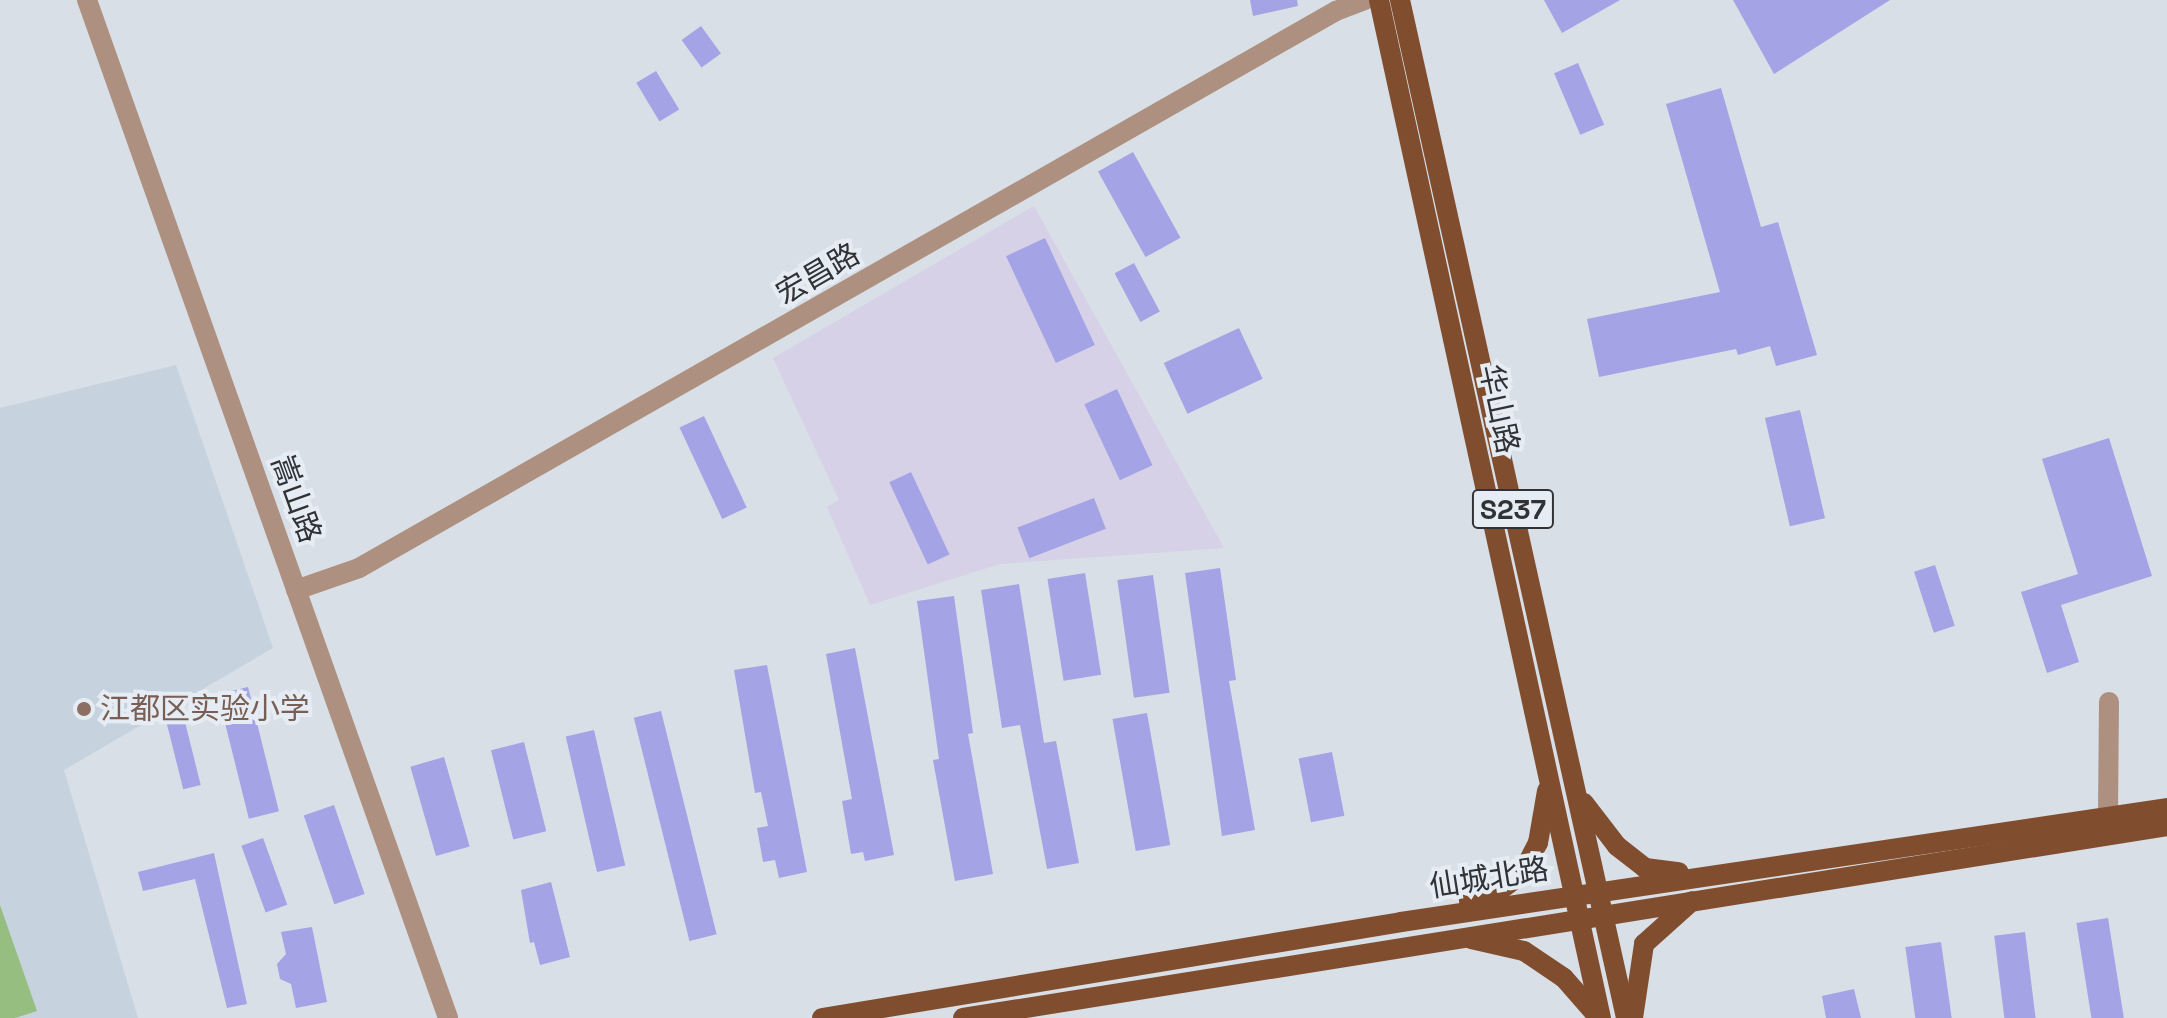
<!DOCTYPE html>
<meta charset="utf-8">
<style>
body{margin:0}
#map{position:relative;width:2167px;height:1018px;overflow:hidden;background:#d8dfe6;font-family:"Space Grotesk","Noto Sans SC",sans-serif}
div>[style]{position:absolute}
.built>*{inset:0;background:#c6d2de}
.industrial>*{inset:0;background:#d6d1e7}
.green>*{inset:0;background:#96be81}
.building>*{inset:0;background:#a4a3e5;transform-origin:0 0}
.minor>*{height:20px;margin:-10px;padding:0 10px;transform-origin:10px;border-radius:10px;background:#ad907f}
.major>*{height:20px;margin:-10px;padding:0 10px;transform-origin:10px;border-radius:10px;background:#804e2f}
.dots>*{width:22px;height:22px;translate:-50% -50%;box-sizing:border-box;border:4px solid #e6ecf3;border-radius:50%}
span{translate:-50% -50%;white-space:nowrap;text-align:center;line-height:1.15;-webkit-text-stroke:8px #e6ecf3;paint-order:stroke}
.shield-label span{padding:2px 6px;background:#e6ecf3;border:2px solid;border-radius:6px;-webkit-text-stroke-width:0}
.shield-label{font-size:28px;color:#303235;font-weight:700}
.street-label{font-size:30px;color:#303235}
.education-label{font-size:30px;color:#785e54}
.left{translate:0 -50%;text-align:left}
</style>
<div id="map">
<div class="built">
<i style="clip-path:polygon(176px 365px,273px 648px,64px 770px,138px 1018px,0 1018px,0 408px)"></i>
</div>
<div class="industrial">
<i style="clip-path:polygon(1034px 206px,1224px 548px,1000px 564px,870px 605px,827px 507px,839px 500px,773px 358px)"></i>
</div>
<div class="green">
<i style="clip-path:polygon(0 905px,37px 1011px,15px 1018px,0 1018px)"></i>
</div>
<div class="building">
<i style="clip-path:polygon(1250px 0,1297px 0,1298px 6px,1253px 16px)"></i>
<i style="clip-path:polygon(1544px 0,1620px 0,1562px 33px)"></i>
<i style="clip-path:polygon(1733px 0,1890px 0,1774px 74px)"></i>
<i style="left:701px;top:26px;width:34px;height:24px;rotate:54deg"></i>
<i style="left:1578px;top:63px;width:67px;height:26px;rotate:67deg"></i>
<i style="left:656px;top:71px;width:45px;height:23px;rotate:59deg"></i>
<i style="clip-path:polygon(1721px 88px,1761px 227px,1778px 222px,1817px 355px,1776px 366px,1770px 346px,1738px 355px,1736px 349px,1599px 377px,1587px 319px,1720px 292px,1666px 104px)"></i>
<i style="left:1133px;top:152px;width:98px;height:40px;rotate:61deg"></i>
<i style="left:1045px;top:238px;width:118px;height:43px;rotate:65deg"></i>
<i style="left:1134px;top:263px;width:55px;height:22px;rotate:62deg"></i>
<i style="left:1239px;top:328px;width:56px;height:83px;rotate:65deg"></i>
<i style="left:1117px;top:389px;width:84px;height:36px;rotate:65deg"></i>
<i style="left:1800px;top:410px;width:111px;height:36px;rotate:77deg"></i>
<i style="left:704px;top:416px;width:101px;height:27px;rotate:65deg"></i>
<i style="clip-path:polygon(2109px 438px,2152px 576px,2061px 605px,2079px 662px,2047px 673px,2021px 592px,2078px 574px,2042px 459px)"></i>
<i style="left:911px;top:472px;width:91px;height:24px;rotate:65deg"></i>
<i style="left:1094px;top:498px;width:33px;height:82px;rotate:69deg"></i>
<i style="left:1935px;top:565px;width:64px;height:22px;rotate:72deg"></i>
<i style="clip-path:polygon(1220px 568px,1236px 680px,1229px 681px,1255px 830px,1222px 836px,1185px 573px)"></i>
<i style="left:1085px;top:573px;width:103px;height:38px;rotate:81deg"></i>
<i style="left:1153px;top:575px;width:119px;height:36px;rotate:82deg"></i>
<i style="clip-path:polygon(1019px 584px,1044px 743px,1056px 741px,1079px 863px,1047px 869px,1020px 725px,1002px 728px,981px 590px)"></i>
<i style="clip-path:polygon(954px 596px,973px 733px,968px 734px,993px 874px,955px 881px,933px 760px,939px 759px,917px 601px)"></i>
<i style="clip-path:polygon(855px 648px,894px 855px,865px 861px,863px 852px,851px 854px,842px 801px,852px 799px,826px 654px)"></i>
<i style="clip-path:polygon(767px 665px,807px 872px,779px 878px,775px 860px,763px 862px,757px 828px,768px 826px,761px 792px,755px 793px,734px 670px)"></i>
<i style="left:248px;top:687px;width:128px;height:31px;rotate:76deg"></i>
<i style="left:661px;top:711px;width:230px;height:28px;rotate:76deg"></i>
<i style="left:1147px;top:713px;width:134px;height:35px;rotate:80deg"></i>
<i style="left:184px;top:718px;width:69px;height:18px;rotate:76deg"></i>
<i style="left:594px;top:730px;width:139px;height:29px;rotate:77deg"></i>
<i style="left:524px;top:742px;width:92px;height:34px;rotate:76deg"></i>
<i style="left:1332px;top:752px;width:65px;height:34px;rotate:79deg"></i>
<i style="left:444px;top:757px;width:93px;height:35px;rotate:74deg"></i>
<i style="left:334px;top:805px;width:94px;height:32px;rotate:71deg"></i>
<i style="left:263px;top:838px;width:71px;height:23px;rotate:70deg"></i>
<i style="clip-path:polygon(214px 853px,247px 1004px,227px 1008px,195px 879px,143px 891px,138px 872px)"></i>
<i style="clip-path:polygon(551px 882px,570px 957px,540px 965px,534px 942px,530px 943px,521px 890px)"></i>
<i style="left:2108px;top:918px;width:101px;height:32px;rotate:81deg"></i>
<i style="clip-path:polygon(312px 927px,327px 1002px,296px 1008px,291px 984px,280px 979px,277px 964px,286px 954px,281px 932px)"></i>
<i style="left:2025px;top:932px;width:87px;height:31px;rotate:83deg"></i>
<i style="left:1941px;top:942px;width:77px;height:36px;rotate:82deg"></i>
<i style="clip-path:polygon(1854px 989px,1861px 1018px,1826px 1018px,1822px 996px)"></i>
</div>
<div class="minor">
<i style="left:87px;top:0;width:1080px;rotate:70.47deg"></i>
<i style="left:296px;top:590px;width:67px;rotate:-19.2deg"></i>
<i style="left:359px;top:568px;width:1125px;rotate:-29.69deg"></i>
<i style="left:1336px;top:11px;width:31px;rotate:-21deg"></i>
<i style="left:2108px;top:816px;width:114px;rotate:-89.5deg"></i>
</div>
<div class="major">
<i style="left:1379px;top:0;width:1042px;rotate:77.7deg"></i>
<i style="left:1400px;top:0;width:1043px;rotate:77.48deg"></i>
<i style="left:1584px;top:803px;width:54px;rotate:52.5deg"></i>
<i style="left:1617px;top:846px;width:36px;rotate:38deg"></i>
<i style="left:1645px;top:868px;width:34px;rotate:7deg"></i>
<i style="left:1469px;top:901px;width:27px;rotate:-15deg"></i>
<i style="left:1495px;top:894px;width:34px;rotate:-37deg"></i>
<i style="left:1522px;top:874px;width:35px;rotate:-63deg"></i>
<i style="left:1538px;top:843px;width:53px;rotate:-80.2deg"></i>
<i style="left:1471px;top:939px;width:54px;rotate:12.8deg"></i>
<i style="left:1524px;top:951px;width:48px;rotate:34deg"></i>
<i style="left:1564px;top:978px;width:53px;rotate:48.8deg"></i>
<i style="left:822px;top:1018px;width:587px;rotate:-9.41deg"></i>
<i style="left:1401px;top:922px;width:774px;rotate:-8.46deg"></i>
<i style="left:963px;top:1018px;width:1219px;rotate:-9.06deg"></i>
<i style="left:1633px;top:1018px;width:75px;rotate:-81.5deg"></i>
<i style="left:1644px;top:944px;width:64px;rotate:-41.9deg"></i>
</div>
<div class="dots">
<i style="left:84px;top:709px;background:#8d6e63"></i>
</div>
<div class="shield-label">
<span style="left:1513px;top:509px">S237</span>
</div>
<div class="street-label">
<span style="left:818px;top:274px;rotate:-30deg">宏昌路</span>
<span style="left:1499px;top:409px;rotate:78deg">华山路</span>
<span style="left:296px;top:499px;rotate:70deg">嵩山路</span>
<span style="left:1489px;top:878px;rotate:-9deg">仙城北路</span>
</div>
<div class="education-label">
<span class="left" style="left:100px;top:709px">江都区实验小学</span>
</div>
</div>
